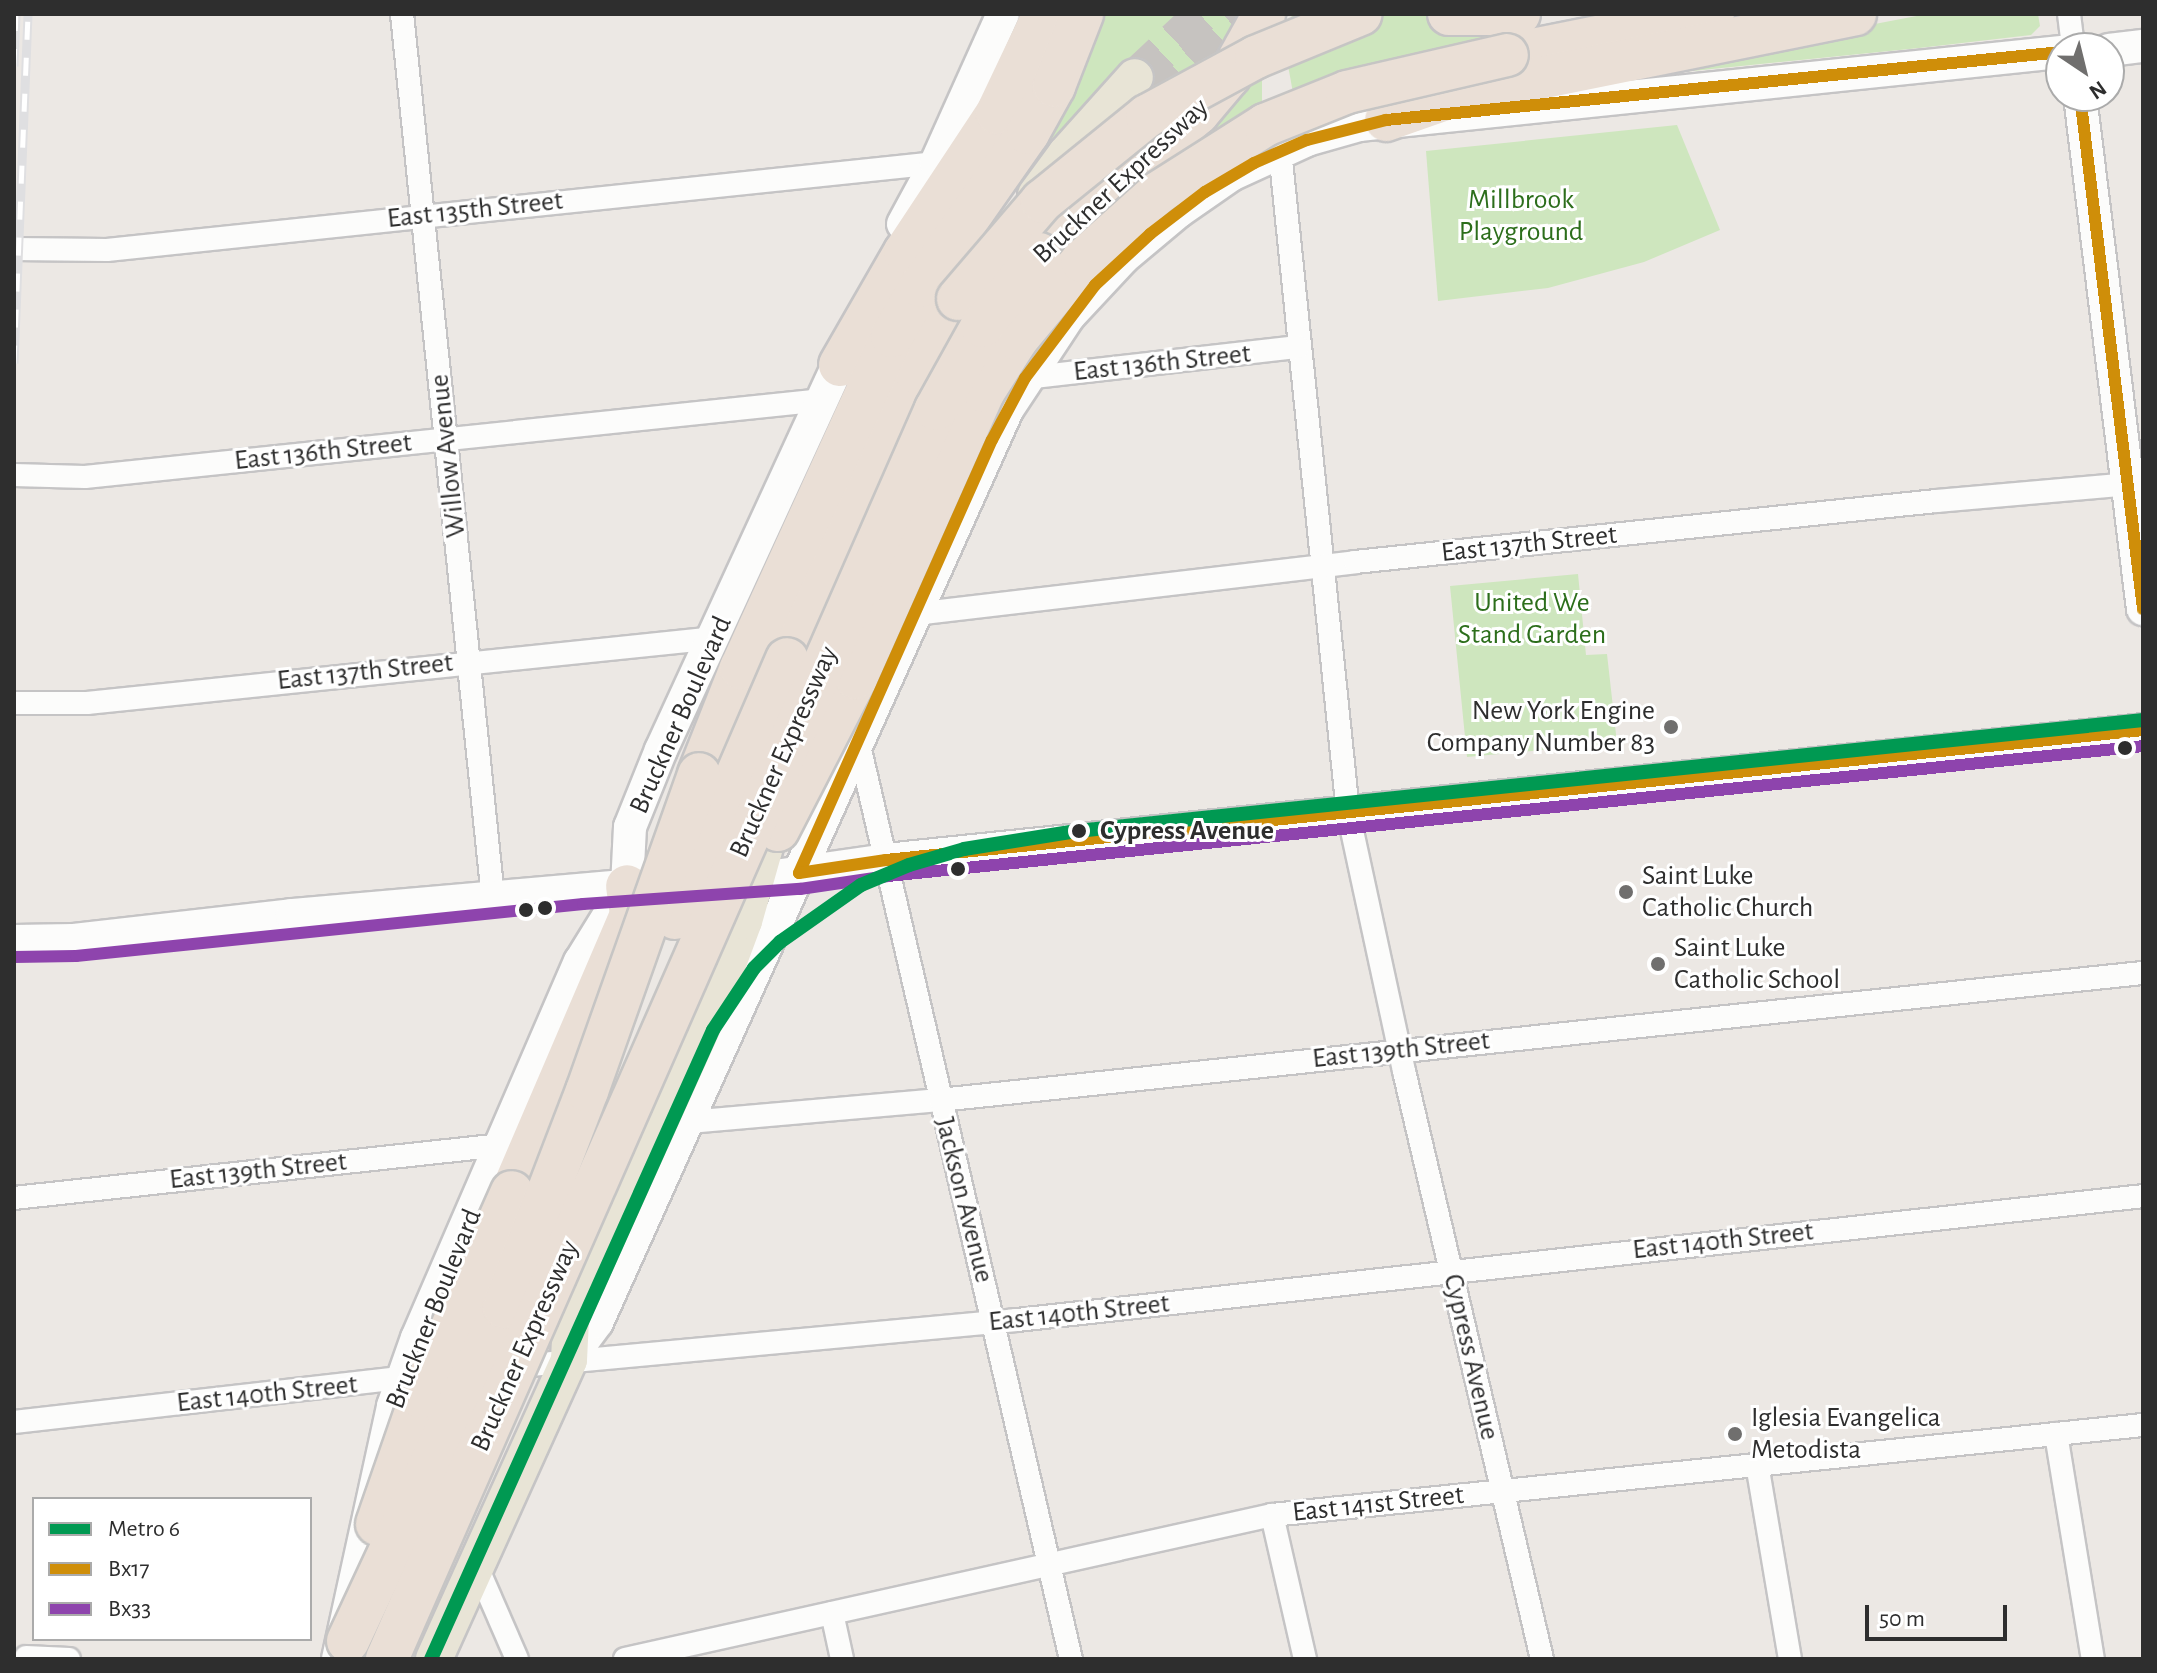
<!DOCTYPE html>
<style>
body{margin:0}
#map{position:relative;width:2157px;height:1673px;overflow:hidden;background:#ece8e4;font-family:"Alegreya Sans",sans-serif}
div>[style]{position:absolute}
.green>*{inset:0;background:#cee6be}
.primary-tunnel>*{height:36px;margin-top:-18px;transform-origin:0;background:repeating-linear-gradient(90deg,#c6c3c0 0 36px,transparent 0 54px)}
.roads{filter:drop-shadow(2px 0 #c5c4c5) drop-shadow(-2px 0 #c5c4c5) drop-shadow(0 2px #c5c4c5) drop-shadow(0 -2px #c5c4c5)}
.street>*{height:22px;margin:-11px;padding:0 11px;transform-origin:11px;border-radius:11px;background:#fcfcfb}
.secondary>*{height:32px;margin:-16px;padding:0 16px;transform-origin:16px;border-radius:16px;background:#fcfcfb}
.primary>*{height:36px;margin:-18px;padding:0 18px;transform-origin:18px;border-radius:18px;background:#e8e4d6}
.highway>*{height:42px;margin:-21px;padding:0 21px;transform-origin:21px;border-radius:21px;background:#eadfd6}
.rail>*{height:9px;margin-top:-4.5px;transform-origin:0;background:repeating-linear-gradient(90deg,#fff 0 18px,#dfdfe1 0 36px);box-sizing:border-box;border-block:2px solid #dfdfe1}
.bridges{filter:drop-shadow(2px 0 #c6c5c4) drop-shadow(-2px 0 #c6c5c4) drop-shadow(0 2px #c6c5c4) drop-shadow(0 -2px #c6c5c4)}
.highway-bridge>*{height:42px;margin:-21px;padding:0 21px;transform-origin:21px;border-radius:21px;background:#eadfd6}
.bus-1>*{height:12px;margin:-6px;padding:0 6px;transform-origin:6px;border-radius:6px;background:#cf8e09}
.bus-2>*{height:12px;margin:-6px;padding:0 6px;transform-origin:6px;border-radius:6px;background:#8e44ad}
.metro-1>*{height:14px;margin:-7px;padding:0 7px;transform-origin:7px;border-radius:7px;background:#009952}
.dots>*{width:22px;height:22px;translate:-50% -50%;box-sizing:border-box;border:4px solid #fff;border-radius:50%}
span{translate:-50% -50%;white-space:nowrap;text-align:center;line-height:1.15;-webkit-text-stroke:6px #fff;paint-order:stroke}
.street-label{font-size:28px;color:#2e2e2e}
.park-label{font-size:28px;color:#2c6e1b}
.poi-label{font-size:28px;color:#2e2e2e}
.right{translate:-100% -50%;text-align:right}
.left{translate:0 -50%;text-align:left}
.stop-label{font-size:28px;color:#2e2e2e;font-weight:700}
.frame{position:absolute;inset:0;border:16px solid #2e2e2e;pointer-events:none}
.legend{position:absolute;left:32px;top:1497px;width:280px;height:144px;box-sizing:border-box;background:#fff;border:2px solid #ababab;margin:0;padding:10px 14px;list-style:none;font-size:24px;color:#2e2e2e}
.legend li{display:flex;align-items:center;gap:16px;height:40px}
.legend b{width:40px;border:2px solid #ababab}
.north{position:absolute;left:2045px;top:32px;width:80px;height:80px;box-sizing:border-box;background:#fff;border:2px solid #ababab;border-radius:50%;rotate:145deg;font-size:22px;font-weight:700;line-height:32px;text-align:center;color:#2e2e2e}
.north::after{content:'';display:block;margin:auto;width:28px;height:36px;background:#706f6e;clip-path:polygon(50% 0,100% 100%,50% 72%,0 100%)}
.scale{position:absolute;left:1865px;top:1605px;width:142px;height:36px;box-sizing:border-box;border:4px solid #2e2e2e;border-top:0;padding-left:10px;font-size:24px;line-height:28px;white-space:nowrap;color:#2e2e2e;-webkit-text-stroke:6px #fff;paint-order:stroke}
</style>
<div id="map">
<div class="green">
<i style="clip-path:polygon(1100px 14px,1250px 14px,1245px 30px,1164px 110px,1124px 68px,1050px 151px,1042px 143px)"></i>
<i style="clip-path:polygon(1293px 14px,1499px 14px,1503px 41px,1296px 109px,1282px 33px)"></i>
<i style="clip-path:polygon(1927px 14px,2038px 14px,2040px 26px,2031px 35px,1919px 48px,1663px 74px,1654px 66px)"></i>
<i style="clip-path:polygon(1262px 57px,1262px 126px,1196px 146px,1224px 114px)"></i>
<i style="clip-path:polygon(1677px 125px,1720px 230px,1644px 262px,1548px 288px,1438px 301px,1426px 151px)"></i>
<i style="clip-path:polygon(1578px 574px,1586px 655px,1607px 654px,1617px 743px,1467px 757px,1450px 586px)"></i>
</div>
<div class="primary-tunnel">
<i style="left:1135px;top:77px;width:92px;rotate:-43.2deg"></i>
<i style="left:1154px;top:99px;width:125px;rotate:-42.7deg"></i>
</div>
<div class="roads">
<div class="street">
<i style="left:402px;top:14px;width:888px;rotate:84.12deg"></i>
<i style="left:2069px;top:14px;width:34px;rotate:83deg"></i>
<i style="left:1280px;top:151px;width:664px;rotate:84.13deg"></i>
<i style="left:1348px;top:812px;width:265px;rotate:77.8deg"></i>
<i style="left:1404px;top:1071px;width:604px;rotate:76.79deg"></i>
<i style="left:14px;top:249px;width:93px;rotate:0.6deg"></i>
<i style="left:107px;top:250px;width:834px;rotate:-5.99deg"></i>
<i style="left:1025px;top:378px;width:275px;rotate:-6.5deg"></i>
<i style="left:14px;top:475px;width:71px;rotate:1.6deg"></i>
<i style="left:85px;top:477px;width:742px;rotate:-5.96deg"></i>
<i style="left:915px;top:614px;width:443px;rotate:-6.7deg"></i>
<i style="left:1355px;top:562px;width:584px;rotate:-5.99deg"></i>
<i style="left:1936px;top:501px;width:207px;rotate:-5deg"></i>
<i style="left:14px;top:703px;width:73px"></i>
<i style="left:87px;top:703px;width:632px;rotate:-5.9deg"></i>
<i style="left:858px;top:741px;width:942px;rotate:76.94deg"></i>
<i style="left:677px;top:1123px;width:264px;rotate:-5deg"></i>
<i style="left:940px;top:1100px;width:1210px;rotate:-6.03deg"></i>
<i style="left:14px;top:1198px;width:491px;rotate:-6.2deg"></i>
<i style="left:509px;top:1367px;width:510px;rotate:-5.29deg"></i>
<i style="left:1017px;top:1320px;width:1133px;rotate:-6.28deg"></i>
<i style="left:14px;top:1422px;width:404px;rotate:-6.5deg"></i>
<i style="left:2056px;top:1434px;width:228px;rotate:80.7deg"></i>
<i style="left:1757px;top:1464px;width:198px;rotate:80.4deg"></i>
<i style="left:1272px;top:1515px;width:148px;rotate:77.1deg"></i>
<i style="left:477px;top:1567px;width:100px;rotate:66.5deg"></i>
<i style="left:832px;top:1613px;width:47px;rotate:77.7deg"></i>
<i style="left:26px;top:1657px;width:43px;rotate:2.7deg"></i>
<i style="left:625px;top:1659px;width:663px;rotate:-12.55deg"></i>
<i style="left:1272px;top:1515px;width:876px;rotate:-5.9deg"></i>
</div>
<div class="secondary">
<i style="left:2109px;top:50px;width:34px;rotate:-7deg"></i>
<i style="left:2080px;top:96px;width:517px;rotate:83deg"></i>
<i style="left:903px;top:224px;width:69px;rotate:-61.6deg"></i>
<i style="left:936px;top:163px;width:163px;rotate:-65.8deg"></i>
<i style="left:782px;top:875px;width:105px;rotate:-8.2deg"></i>
<i style="left:886px;top:860px;width:1264px;rotate:-5.9deg"></i>
<i style="left:14px;top:941px;width:60px;rotate:-1deg"></i>
<i style="left:74px;top:940px;width:219px;rotate:-6.5deg"></i>
<i style="left:292px;top:915px;width:357px;rotate:-5deg"></i>
<i style="left:569px;top:1360px;width:47px;rotate:-53.6deg"></i>
<i style="left:597px;top:1322px;width:1000px;rotate:-65.79deg"></i>
<i style="left:1007px;top:410px;width:113px;rotate:-56.6deg"></i>
<i style="left:1069px;top:316px;width:79px;rotate:-47deg"></i>
<i style="left:1123px;top:258px;width:72px;rotate:-39.9deg"></i>
<i style="left:1178px;top:212px;width:65px;rotate:-34.9deg"></i>
<i style="left:1231px;top:175px;width:84px;rotate:-24.7deg"></i>
<i style="left:1307px;top:140px;width:54px;rotate:-16.1deg"></i>
<i style="left:1359px;top:125px;width:706px;rotate:-5.94deg"></i>
<i style="left:338px;top:1659px;width:259px;rotate:-77.7deg"></i>
<i style="left:393px;top:1406px;width:72px;rotate:-70.6deg"></i>
<i style="left:417px;top:1338px;width:410px;rotate:-66.6deg"></i>
<i style="left:580px;top:962px;width:89px;rotate:-58.3deg"></i>
<i style="left:627px;top:886px;width:59px;rotate:-87.1deg"></i>
<i style="left:630px;top:827px;width:83px;rotate:-68.1deg"></i>
<i style="left:661px;top:750px;width:445px;rotate:-65.3deg"></i>
</div>
<div class="primary">
<i style="left:1036px;top:195px;width:51px;rotate:-53.8deg"></i>
<i style="left:1066px;top:154px;width:103px;rotate:-48.1deg"></i>
<i style="left:434px;top:1659px;width:328px;rotate:-65.7deg"></i>
<i style="left:569px;top:1360px;width:41px;rotate:-87.2deg"></i>
<i style="left:571px;top:1319px;width:342px;rotate:-65.7deg"></i>
<i style="left:712px;top:1007px;width:92px;rotate:-69.6deg"></i>
<i style="left:744px;top:921px;width:103px;rotate:-74.2deg"></i>
</div>
<div class="highway">
<i style="left:1449px;top:14px;width:70px"></i>
<i style="left:1507px;top:55px;width:210px;rotate:-11.3deg"></i>
<i style="left:1386px;top:120px;width:78px;rotate:-19.4deg"></i>
<i style="left:1460px;top:94px;width:403px;rotate:-11.4deg"></i>
<i style="left:1039px;top:254px;width:71px;rotate:-44.4deg"></i>
<i style="left:1090px;top:204px;width:141px;rotate:-40.1deg"></i>
<i style="left:1198px;top:113px;width:50px;rotate:-49.9deg"></i>
<i style="left:1230px;top:75px;width:70px;rotate:-60.9deg"></i>
<i style="left:840px;top:365px;width:130px;rotate:-60.1deg"></i>
<i style="left:905px;top:252px;width:167px;rotate:-56.5deg"></i>
<i style="left:997px;top:113px;width:110px;rotate:-64.6deg"></i>
<i style="left:787px;top:659px;width:315px;rotate:-65.8deg"></i>
<i style="left:916px;top:372px;width:84px;rotate:-60.1deg"></i>
<i style="left:699px;top:774px;width:114px;rotate:-68.4deg"></i>
<i style="left:741px;top:668px;width:365px;rotate:-65.5deg"></i>
<i style="left:892px;top:336px;width:58px;rotate:-59.9deg"></i>
<i style="left:921px;top:286px;width:187px;rotate:-55deg"></i>
<i style="left:1028px;top:133px;width:54px;rotate:-61deg"></i>
<i style="left:1054px;top:86px;width:77px;rotate:-68.7deg"></i>
<i style="left:512px;top:1192px;width:302px;rotate:-66.8deg"></i>
<i style="left:631px;top:914px;width:28px;rotate:-98deg"></i>
</div>
</div>
<div class="rail">
<i style="left:14px;top:66px;width:52px;rotate:-87.8deg"></i>
<i style="left:14px;top:363px;width:349px;rotate:-87.7deg"></i>
</div>
<div class="bridges">
<div class="highway-bridge">
<i style="left:958px;top:299px;width:129px;rotate:-49.4deg"></i>
<i style="left:1042px;top:201px;width:135px;rotate:-39deg"></i>
<i style="left:1147px;top:116px;width:124px;rotate:-28.4deg"></i>
<i style="left:1256px;top:57px;width:113px;rotate:-22.3deg"></i>
<i style="left:778px;top:830px;width:171px;rotate:-62.8deg"></i>
<i style="left:856px;top:678px;width:314px;rotate:-66deg"></i>
<i style="left:984px;top:391px;width:62px;rotate:-57.6deg"></i>
<i style="left:1017px;top:339px;width:102px;rotate:-50.2deg"></i>
<i style="left:1082px;top:261px;width:102px;rotate:-41.8deg"></i>
<i style="left:1158px;top:193px;width:127px;rotate:-32.4deg"></i>
<i style="left:1265px;top:125px;width:88px;rotate:-21.9deg"></i>
<i style="left:1347px;top:92px;width:164px;rotate:-13deg"></i>
<i style="left:675px;top:918px;width:282px;rotate:-66.6deg"></i>
<i style="left:377px;top:1524px;width:134px;rotate:-70.9deg"></i>
<i style="left:421px;top:1397px;width:224px;rotate:-66.1deg"></i>
<i style="left:348px;top:1641px;width:369px;rotate:-65deg"></i>
<i style="left:504px;top:1307px;width:231px;rotate:-69deg"></i>
<i style="left:587px;top:1091px;width:336px;rotate:-70.5deg"></i>
<i style="left:387px;top:1659px;width:1365px;rotate:-66.29deg"></i>
<i style="left:936px;top:409px;width:95px;rotate:-61deg"></i>
<i style="left:982px;top:326px;width:92px;rotate:-51.6deg"></i>
</div>
</div>
<div class="bus-1">
<i style="left:2080px;top:96px;width:517px;rotate:83deg"></i>
<i style="left:799px;top:873px;width:474px;rotate:-66deg"></i>
<i style="left:992px;top:440px;width:70px;rotate:-62deg"></i>
<i style="left:1025px;top:378px;width:116px;rotate:-53deg"></i>
<i style="left:1095px;top:285px;width:75px;rotate:-42.8deg"></i>
<i style="left:1150px;top:234px;width:69px;rotate:-37.4deg"></i>
<i style="left:1205px;top:192px;width:57px;rotate:-30.6deg"></i>
<i style="left:1254px;top:163px;width:58px;rotate:-23.5deg"></i>
<i style="left:1307px;top:140px;width:81px;rotate:-14.2deg"></i>
<i style="left:1386px;top:120px;width:678px;rotate:-5.75deg"></i>
<i style="left:799px;top:873px;width:88px;rotate:-8.5deg"></i>
<i style="left:886px;top:860px;width:1264px;rotate:-5.9deg"></i>
</div>
<div class="bus-2">
<i style="left:14px;top:957px;width:62px;rotate:-0.9deg"></i>
<i style="left:76px;top:956px;width:510px;rotate:-5.86deg"></i>
<i style="left:583px;top:904px;width:218px;rotate:-4deg"></i>
<i style="left:800px;top:889px;width:89px;rotate:-8.4deg"></i>
<i style="left:888px;top:876px;width:1262px;rotate:-5.91deg"></i>
</div>
<div class="metro-1">
<i style="left:431px;top:1659px;width:689px;rotate:-65.85deg"></i>
<i style="left:713px;top:1030px;width:74px;rotate:-56.5deg"></i>
<i style="left:754px;top:968px;width:37px;rotate:-45deg"></i>
<i style="left:780px;top:942px;width:99px;rotate:-35.1deg"></i>
<i style="left:861px;top:885px;width:52px;rotate:-22.6deg"></i>
<i style="left:909px;top:865px;width:57px;rotate:-16.2deg"></i>
<i style="left:964px;top:849px;width:114px;rotate:-9.1deg"></i>
<i style="left:1077px;top:831px;width:1072px;rotate:-5.94deg"></i>
</div>
<div class="dots">
<i style="left:1671px;top:727px;background:#706f6e"></i>
<i style="left:2125px;top:748px;background:#2e2e2e"></i>
<i style="left:1079px;top:831px;background:#2e2e2e"></i>
<i style="left:958px;top:869px;background:#2e2e2e"></i>
<i style="left:1626px;top:892px;background:#706f6e"></i>
<i style="left:545px;top:908px;background:#2e2e2e"></i>
<i style="left:526px;top:910px;background:#2e2e2e"></i>
<i style="left:1658px;top:964px;background:#706f6e"></i>
<i style="left:1735px;top:1434px;background:#706f6e"></i>
</div>
<div class="street-label">
<span style="left:1121px;top:181px;rotate:-43deg">Bruckner Expressway</span>
<span style="left:475px;top:210px;rotate:-6deg">East 135th Street</span>
<span style="left:1162px;top:363px;rotate:-6deg">East 136th Street</span>
<span style="left:323px;top:452px;rotate:-6deg">East 136th Street</span>
<span style="left:448px;top:456px;rotate:-96deg">Willow Avenue</span>
<span style="left:1529px;top:544px;rotate:-6deg">East 137th Street</span>
<span style="left:365px;top:672px;rotate:-6deg">East 137th Street</span>
<span style="left:681px;top:715px;rotate:-66deg">Bruckner Boulevard</span>
<span style="left:784px;top:752px;rotate:-66deg">Bruckner Expressway</span>
<span style="left:1401px;top:1050px;rotate:-6deg">East 139th Street</span>
<span style="left:258px;top:1171px;rotate:-6deg">East 139th Street</span>
<span style="left:964px;top:1200px;rotate:76deg">Jackson Avenue</span>
<span style="left:1723px;top:1241px;rotate:-6deg">East 140th Street</span>
<span style="left:434px;top:1309px;rotate:-68deg">Bruckner Boulevard</span>
<span style="left:1079px;top:1313px;rotate:-6deg">East 140th Street</span>
<span style="left:525px;top:1346px;rotate:-66deg">Bruckner Expressway</span>
<span style="left:1471px;top:1357px;rotate:77deg">Cypress Avenue</span>
<span style="left:267px;top:1394px;rotate:-6deg">East 140th Street</span>
<span style="left:1378px;top:1504px;rotate:-6deg">East 141st Street</span>
</div>
<div class="park-label">
<span style="left:1521px;top:216px">Millbrook<br>Playground</span>
<span style="left:1532px;top:619px">United We<br>Stand Garden</span>
</div>
<div class="poi-label">
<span class="right" style="left:1655px;top:727px">New York Engine<br>Company Number 83</span>
<span class="left" style="left:1642px;top:892px">Saint Luke<br>Catholic Church</span>
<span class="left" style="left:1674px;top:964px">Saint Luke<br>Catholic School</span>
<span class="left" style="left:1751px;top:1434px">Iglesia Evangelica<br>Metodista</span>
</div>
<div class="stop-label">
<span class="left" style="left:1100px;top:831px">Cypress Avenue</span>
</div>
<div class="frame"></div>
<ul class="legend">
<li><b style="height:10px;background:#009952"></b>Metro 6</li>
<li><b style="height:10px;background:#cf8e09"></b>Bx17</li>
<li><b style="height:10px;background:#8e44ad"></b>Bx33</li>
</ul>
<div class="north">N</div>
<div class="scale">50 m</div>
</div>
